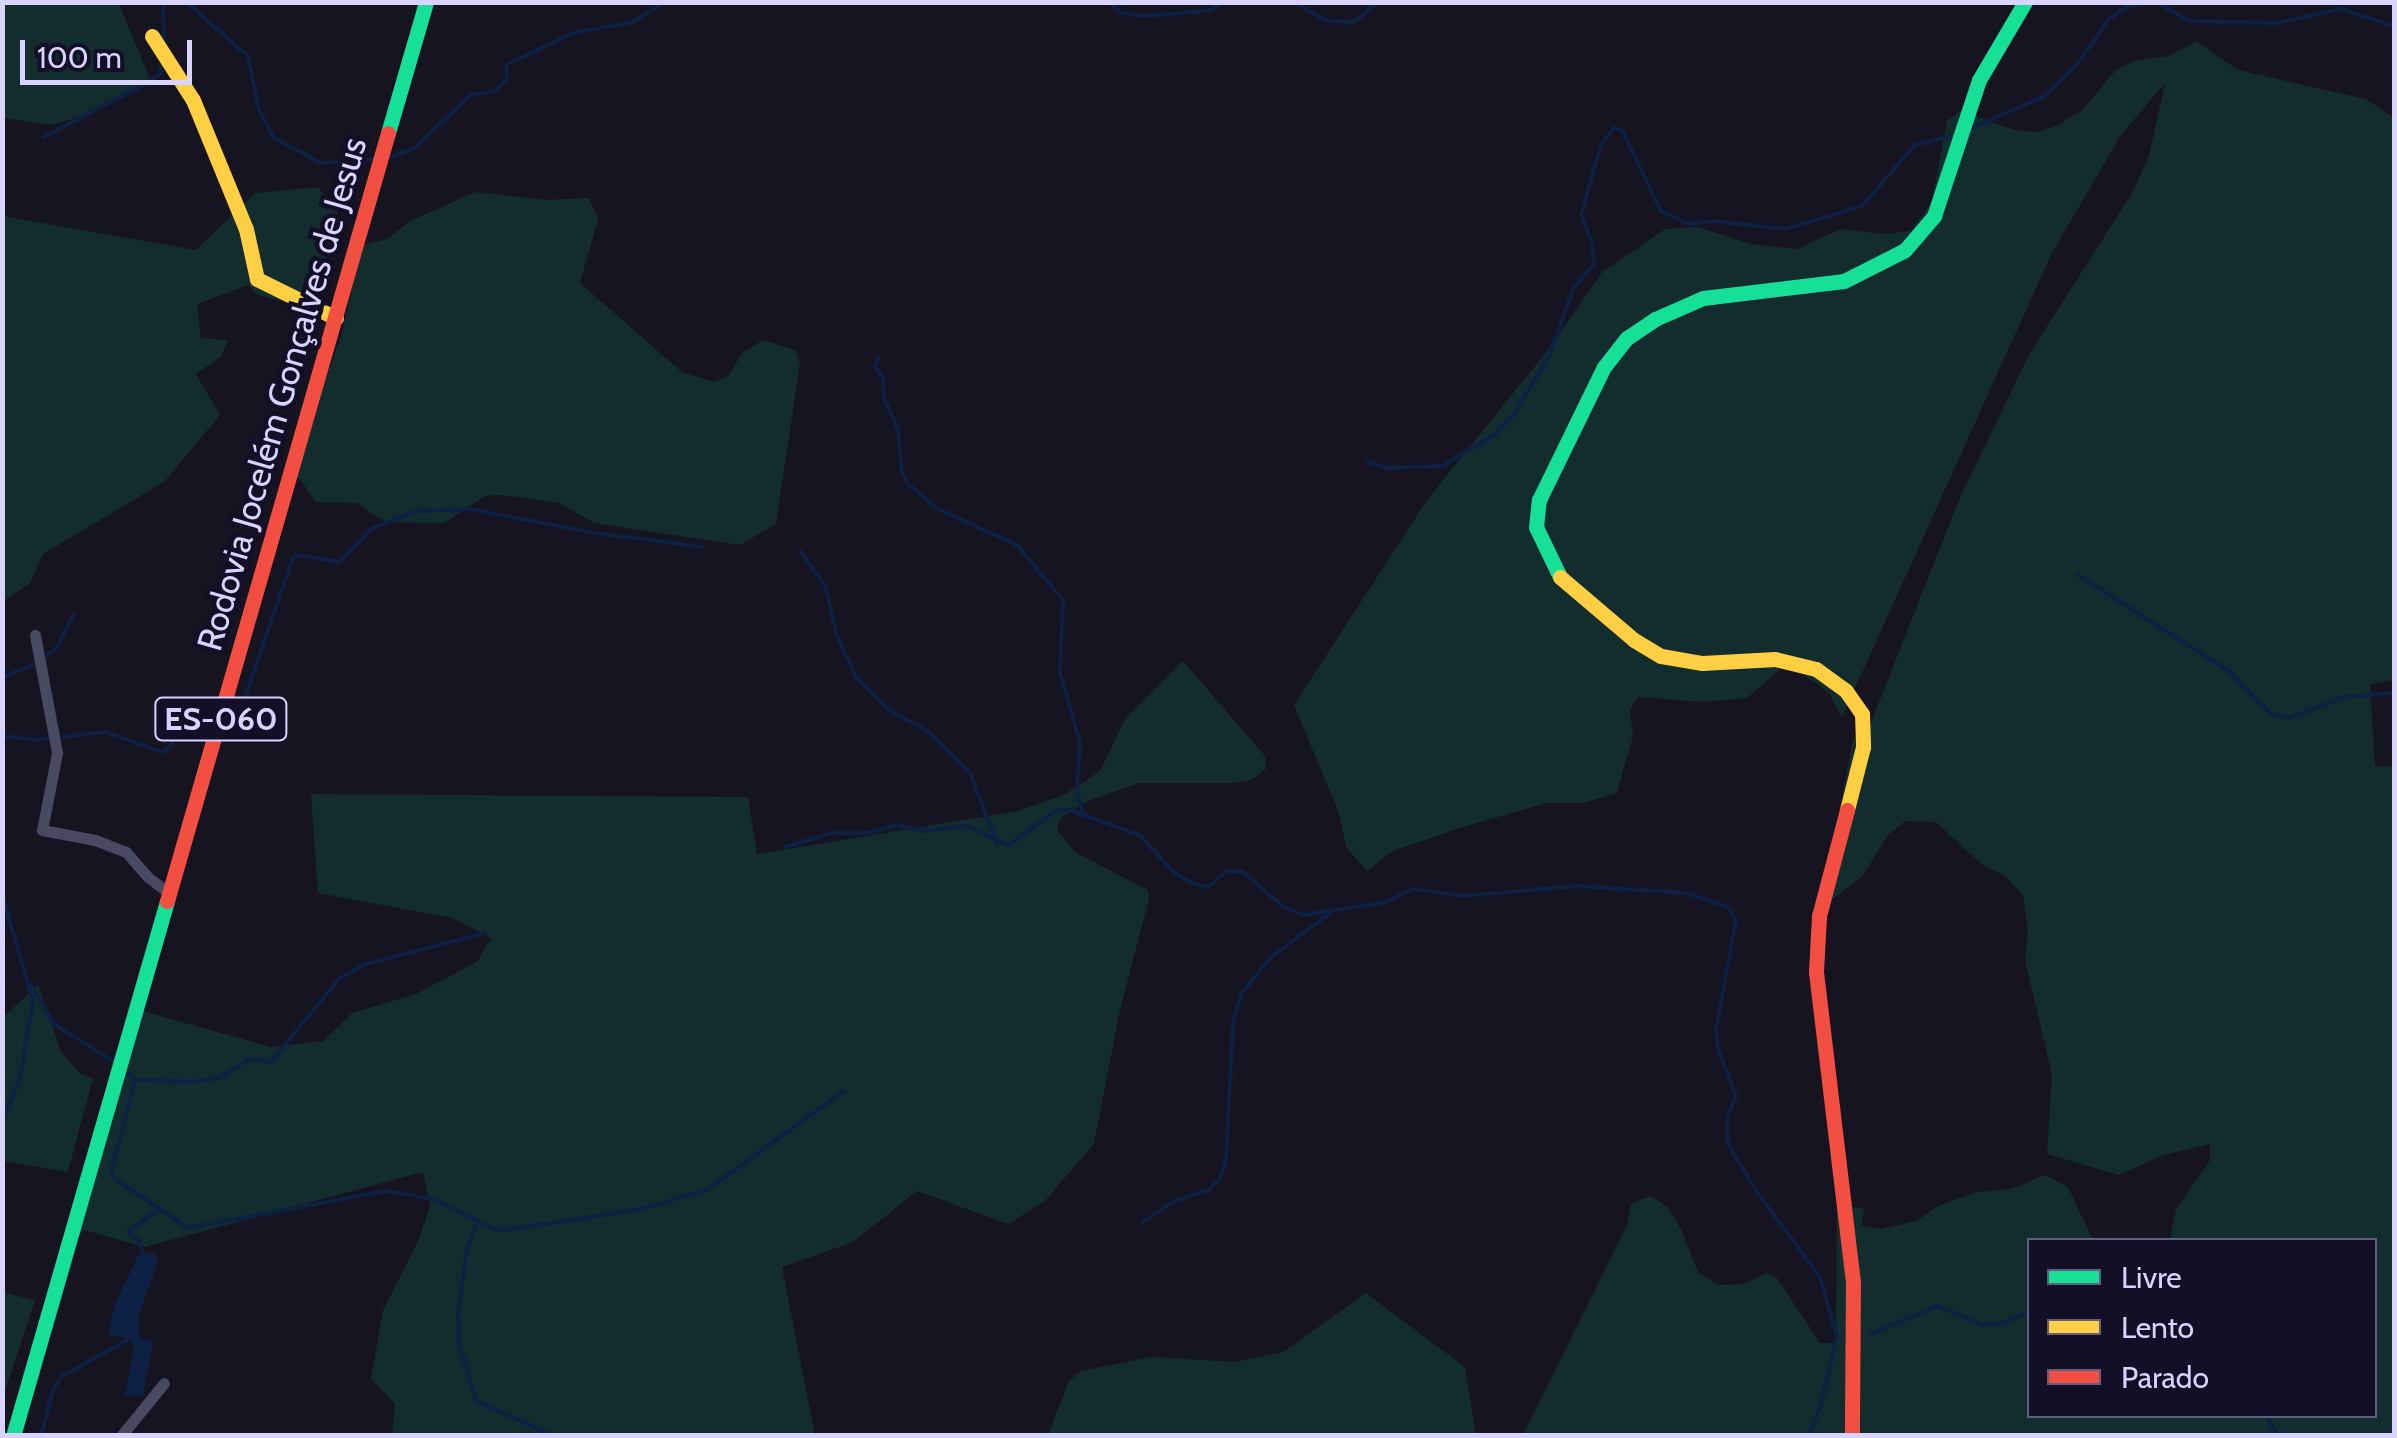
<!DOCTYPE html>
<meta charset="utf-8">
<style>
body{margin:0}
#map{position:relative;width:2397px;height:1438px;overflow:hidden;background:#161421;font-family:Cabin,sans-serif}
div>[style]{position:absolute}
.green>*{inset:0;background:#132c2d}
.water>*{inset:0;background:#0d2144}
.stream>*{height:4px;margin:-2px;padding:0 2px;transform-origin:2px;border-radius:2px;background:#0d2144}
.street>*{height:11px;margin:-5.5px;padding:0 5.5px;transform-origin:5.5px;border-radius:5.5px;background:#4a4962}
.fast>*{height:15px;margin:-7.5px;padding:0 7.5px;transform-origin:7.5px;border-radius:7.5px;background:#16e098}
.slow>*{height:15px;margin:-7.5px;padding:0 7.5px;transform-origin:7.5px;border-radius:7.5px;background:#ffcf43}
.jam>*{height:15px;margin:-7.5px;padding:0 7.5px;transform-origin:7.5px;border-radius:7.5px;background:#f24e42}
span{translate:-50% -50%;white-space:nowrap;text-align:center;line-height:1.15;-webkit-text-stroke:9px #130f26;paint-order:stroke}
.shield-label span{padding:2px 8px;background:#130f26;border:2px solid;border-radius:8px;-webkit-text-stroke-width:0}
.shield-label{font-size:32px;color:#d9d4ff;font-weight:700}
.street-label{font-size:35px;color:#d9d4ff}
.frame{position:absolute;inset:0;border:5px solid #d9d4ff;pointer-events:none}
.legend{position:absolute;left:2027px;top:1238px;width:350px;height:180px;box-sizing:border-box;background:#130f26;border:2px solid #625e7d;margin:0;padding:12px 18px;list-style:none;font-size:30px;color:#d9d4ff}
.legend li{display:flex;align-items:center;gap:20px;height:50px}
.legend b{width:50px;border:2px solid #625e7d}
.scale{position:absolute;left:20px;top:40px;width:172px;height:45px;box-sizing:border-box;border:5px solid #d9d4ff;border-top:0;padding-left:12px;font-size:30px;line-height:35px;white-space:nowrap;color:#d9d4ff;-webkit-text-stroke:8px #130f26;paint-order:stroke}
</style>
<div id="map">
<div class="green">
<i style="clip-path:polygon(2px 3px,119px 3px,150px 79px,76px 118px,51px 125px,3px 118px)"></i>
<i style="clip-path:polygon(2196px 41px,2238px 70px,2366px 99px,2394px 118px,2394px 680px,2370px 684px,2375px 766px,2394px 767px,2394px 1435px,1523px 1435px,1627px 1225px,1631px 1205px,1638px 1200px,1651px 1196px,1668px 1208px,1681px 1229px,1698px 1272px,1718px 1285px,1743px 1284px,1766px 1273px,1777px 1278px,1820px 1343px,1836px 1343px,1837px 1204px,1864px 1209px,1861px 1226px,1880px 1229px,1916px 1221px,1940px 1205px,1978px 1192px,2011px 1189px,2045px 1175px,2068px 1187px,2093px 1240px,2030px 1240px,2030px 1416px,2374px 1416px,2374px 1240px,2170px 1240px,2176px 1209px,2210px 1160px,2210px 1144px,2163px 1155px,2119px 1175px,2047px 1154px,2052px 1074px,2025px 961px,2028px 931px,2023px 895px,2005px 876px,1981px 864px,1936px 822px,1905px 821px,1888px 835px,1862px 877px,1821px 908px,1853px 740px,1870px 725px,1961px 495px,2030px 353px,2131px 195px,2149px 156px,2165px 83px,2121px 135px,2052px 253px,1842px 717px,1828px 692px,1799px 671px,1783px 667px,1747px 698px,1703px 702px,1638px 697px,1630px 709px,1633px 736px,1617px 793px,1584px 803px,1547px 803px,1466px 826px,1393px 851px,1367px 871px,1346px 847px,1339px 813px,1294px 705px,1427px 500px,1552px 345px,1602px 272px,1665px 229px,1698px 227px,1751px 244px,1797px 249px,1841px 229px,1884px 234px,1911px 231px,1932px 201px,1947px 121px,1960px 111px,2015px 130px,2037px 132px,2057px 126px,2083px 109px,2115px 71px,2133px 61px,2169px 56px)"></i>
<i style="clip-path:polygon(318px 187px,338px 211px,315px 309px,257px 295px,249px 285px,197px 304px,201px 338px,228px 340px,222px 356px,196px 374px,220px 415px,164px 482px,43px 554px,30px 583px,2px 602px,2px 216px,196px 250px,255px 193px)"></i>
<i style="clip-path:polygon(475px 192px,545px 200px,589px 198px,598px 219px,580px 283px,683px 373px,715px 382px,729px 375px,742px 353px,763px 340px,795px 350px,800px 363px,776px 524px,740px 545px,594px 523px,560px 503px,501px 495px,485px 496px,444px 523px,385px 522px,357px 503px,316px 502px,299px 478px,291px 474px,341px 337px,362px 245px,387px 239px,410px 221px)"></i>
<i style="clip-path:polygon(1183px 661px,1265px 756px,1266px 769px,1251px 780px,1232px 783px,1139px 783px,1083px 803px,1061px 818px,1057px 830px,1075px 852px,1148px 890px,1149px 899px,1120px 1010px,1094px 1144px,1044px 1202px,1008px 1224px,917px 1191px,853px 1242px,782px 1267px,815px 1435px,392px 1435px,395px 1404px,371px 1379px,383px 1310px,418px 1242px,430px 1206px,423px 1172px,145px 1247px,84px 1230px,69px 1243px,135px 1009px,271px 1047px,323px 1041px,352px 1013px,416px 994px,477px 962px,491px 938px,452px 918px,318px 893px,311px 794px,748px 797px,757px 854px,1018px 811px,1064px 795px,1100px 771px,1125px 719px)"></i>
<i style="clip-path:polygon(38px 985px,61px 1051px,80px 1074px,93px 1078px,68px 1172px,3px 1161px,3px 1017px)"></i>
<i style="clip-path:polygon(2px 1292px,35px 1300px,5px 1391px,2px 1390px)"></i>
<i style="clip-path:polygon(1366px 1293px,1465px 1367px,1476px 1435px,1048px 1435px,1069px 1381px,1081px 1371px,1152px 1357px,1236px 1362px,1283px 1352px)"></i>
</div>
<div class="water">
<i style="clip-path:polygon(153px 1252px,158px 1261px,138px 1319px,140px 1338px,153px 1342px,143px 1396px,125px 1395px,134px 1347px,130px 1339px,108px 1334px,115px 1304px,139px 1254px)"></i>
</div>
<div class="stream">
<i style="left:163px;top:2px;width:41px;rotate:88.6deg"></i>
<i style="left:186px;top:2px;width:82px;rotate:41.1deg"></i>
<i style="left:248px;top:56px;width:55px;rotate:78.5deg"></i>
<i style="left:259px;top:110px;width:32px;rotate:62deg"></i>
<i style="left:274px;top:138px;width:53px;rotate:28deg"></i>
<i style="left:321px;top:163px;width:55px;rotate:-4.2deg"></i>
<i style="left:1108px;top:2px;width:18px;rotate:38deg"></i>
<i style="left:1122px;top:13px;width:20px;rotate:9deg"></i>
<i style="left:1142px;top:16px;width:65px;rotate:-4.4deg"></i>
<i style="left:1207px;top:11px;width:20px;rotate:-27deg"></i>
<i style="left:1293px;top:2px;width:39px;rotate:29deg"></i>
<i style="left:1327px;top:21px;width:27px;rotate:2deg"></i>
<i style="left:1354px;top:22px;width:31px;rotate:-40deg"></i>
<i style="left:2156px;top:2px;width:38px;rotate:30deg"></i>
<i style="left:2189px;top:21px;width:87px;rotate:1.3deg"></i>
<i style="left:2276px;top:23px;width:66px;rotate:-12.2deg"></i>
<i style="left:2341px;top:9px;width:56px;rotate:17.8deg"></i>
<i style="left:1972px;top:128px;width:77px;rotate:-23.6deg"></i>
<i style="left:2043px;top:97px;width:49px;rotate:-44.2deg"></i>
<i style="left:2078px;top:63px;width:54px;rotate:-54.8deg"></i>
<i style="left:2109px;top:19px;width:19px;rotate:-36deg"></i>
<i style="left:2124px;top:8px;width:25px;rotate:-14deg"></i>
<i style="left:44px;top:137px;width:119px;rotate:-27.6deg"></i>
<i style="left:149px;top:82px;width:14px;rotate:-36deg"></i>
<i style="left:160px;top:74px;width:12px;rotate:-81deg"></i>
<i style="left:385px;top:159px;width:32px;rotate:-20deg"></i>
<i style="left:415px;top:148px;width:76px;rotate:-43.9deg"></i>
<i style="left:470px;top:95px;width:25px;rotate:-9deg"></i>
<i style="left:495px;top:91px;width:18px;rotate:-47deg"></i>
<i style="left:507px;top:78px;width:13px;rotate:-94deg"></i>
<i style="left:506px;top:65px;width:74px;rotate:-25.5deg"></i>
<i style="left:573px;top:33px;width:61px;rotate:-10.4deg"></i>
<i style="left:633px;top:22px;width:38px;rotate:-32deg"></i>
<i style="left:879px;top:356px;width:11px;rotate:112deg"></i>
<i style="left:875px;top:366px;width:14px;rotate:56deg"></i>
<i style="left:883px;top:378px;width:20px;rotate:87deg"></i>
<i style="left:884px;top:398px;width:35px;rotate:66deg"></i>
<i style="left:898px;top:430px;width:42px;rotate:84.6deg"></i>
<i style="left:902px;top:472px;width:13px;rotate:63deg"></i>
<i style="left:908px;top:484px;width:39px;rotate:40deg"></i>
<i style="left:938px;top:509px;width:87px;rotate:24.5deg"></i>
<i style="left:1017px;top:545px;width:72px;rotate:50.1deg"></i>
<i style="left:1063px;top:600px;width:72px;rotate:92.4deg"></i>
<i style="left:1060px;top:672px;width:74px;rotate:74.3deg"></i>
<i style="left:1080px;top:743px;width:48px;rotate:93.6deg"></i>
<i style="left:1077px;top:791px;width:23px;rotate:75deg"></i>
<i style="left:1367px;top:461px;width:20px;rotate:20deg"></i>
<i style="left:1386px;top:468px;width:57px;rotate:-2deg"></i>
<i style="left:1443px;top:466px;width:60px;rotate:-31.3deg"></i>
<i style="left:1494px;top:435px;width:27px;rotate:-45deg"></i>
<i style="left:1513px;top:416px;width:68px;rotate:-58.9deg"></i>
<i style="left:1548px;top:358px;width:76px;rotate:-69.9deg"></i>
<i style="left:1574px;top:287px;width:30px;rotate:-48deg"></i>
<i style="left:1594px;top:265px;width:22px;rotate:-95deg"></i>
<i style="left:1592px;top:243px;width:30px;rotate:-111deg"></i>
<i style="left:1581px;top:215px;width:73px;rotate:-74.1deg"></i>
<i style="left:1601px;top:145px;width:21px;rotate:-53deg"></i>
<i style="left:1614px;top:128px;width:8px;rotate:14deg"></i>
<i style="left:1622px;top:130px;width:90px;rotate:64.3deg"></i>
<i style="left:1661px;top:211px;width:31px;rotate:25deg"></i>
<i style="left:1689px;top:224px;width:24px;rotate:-7deg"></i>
<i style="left:1713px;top:221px;width:73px;rotate:6.3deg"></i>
<i style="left:1786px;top:229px;width:79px;rotate:-16.8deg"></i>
<i style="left:1862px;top:206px;width:81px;rotate:-49deg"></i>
<i style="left:1915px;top:145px;width:36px;rotate:-14deg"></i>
<i style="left:800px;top:551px;width:42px;rotate:53.7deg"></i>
<i style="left:825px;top:585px;width:52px;rotate:76.8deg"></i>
<i style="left:837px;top:636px;width:45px;rotate:65.1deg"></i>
<i style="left:856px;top:677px;width:52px;rotate:44.2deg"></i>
<i style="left:893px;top:713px;width:34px;rotate:26deg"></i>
<i style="left:924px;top:728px;width:64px;rotate:44.4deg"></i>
<i style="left:970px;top:773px;width:75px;rotate:68.9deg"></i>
<i style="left:2078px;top:575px;width:180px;rotate:32.5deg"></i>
<i style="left:2230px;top:672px;width:59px;rotate:45.7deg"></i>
<i style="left:2271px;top:714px;width:19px;rotate:12deg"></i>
<i style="left:2290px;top:718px;width:58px;rotate:-21.3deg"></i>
<i style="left:2344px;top:697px;width:50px;rotate:-4.6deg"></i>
<i style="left:2px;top:677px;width:36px;rotate:-21deg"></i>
<i style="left:36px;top:664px;width:27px;rotate:-39deg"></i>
<i style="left:57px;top:647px;width:36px;rotate:-63deg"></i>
<i style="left:226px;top:716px;width:17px;rotate:-25deg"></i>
<i style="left:241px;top:709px;width:160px;rotate:-71deg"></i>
<i style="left:293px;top:558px;width:7px;rotate:-27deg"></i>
<i style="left:299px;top:555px;width:41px;rotate:9.9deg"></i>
<i style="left:339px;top:562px;width:46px;rotate:-45.9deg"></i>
<i style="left:371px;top:529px;width:48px;rotate:-22.2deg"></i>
<i style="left:415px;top:511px;width:54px;rotate:-2.1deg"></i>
<i style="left:469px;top:509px;width:129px;rotate:10.7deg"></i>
<i style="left:596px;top:533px;width:107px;rotate:7.5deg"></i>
<i style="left:2px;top:736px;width:31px;rotate:7deg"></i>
<i style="left:33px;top:740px;width:73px;rotate:-6.3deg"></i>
<i style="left:106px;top:732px;width:59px;rotate:19.7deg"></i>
<i style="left:162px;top:752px;width:9px;rotate:-32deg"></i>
<i style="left:170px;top:747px;width:18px;rotate:-68deg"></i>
<i style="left:177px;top:730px;width:36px;rotate:-16deg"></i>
<i style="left:785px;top:847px;width:49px;rotate:-16.6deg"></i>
<i style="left:832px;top:833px;width:36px"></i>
<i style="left:868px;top:833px;width:30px;rotate:-15deg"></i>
<i style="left:897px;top:825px;width:27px;rotate:13deg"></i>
<i style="left:923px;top:831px;width:43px;rotate:-6.6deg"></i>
<i style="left:966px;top:826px;width:47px;rotate:23.8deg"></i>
<i style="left:1009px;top:845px;width:58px;rotate:-35.9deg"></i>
<i style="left:1056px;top:811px;width:14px;rotate:-4deg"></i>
<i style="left:1070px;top:810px;width:73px;rotate:19.9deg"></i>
<i style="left:1139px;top:835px;width:54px;rotate:46.5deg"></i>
<i style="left:1176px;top:874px;width:21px;rotate:29deg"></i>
<i style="left:1194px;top:884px;width:14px;rotate:12deg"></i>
<i style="left:1208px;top:887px;width:25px;rotate:-40deg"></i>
<i style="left:1227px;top:871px;width:16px;rotate:4deg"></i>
<i style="left:1243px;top:872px;width:54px;rotate:40.5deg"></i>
<i style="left:1284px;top:907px;width:22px;rotate:22deg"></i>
<i style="left:1304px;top:915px;width:83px;rotate:-9deg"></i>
<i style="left:1386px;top:902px;width:30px;rotate:-26deg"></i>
<i style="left:1413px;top:889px;width:49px;rotate:8.1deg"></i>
<i style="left:1462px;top:896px;width:115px;rotate:-5deg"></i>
<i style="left:1577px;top:886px;width:110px;rotate:3.6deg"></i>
<i style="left:1687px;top:893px;width:43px;rotate:18.9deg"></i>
<i style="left:1728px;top:907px;width:15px;rotate:58deg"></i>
<i style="left:1736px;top:920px;width:112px;rotate:100.3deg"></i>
<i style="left:1716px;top:1030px;width:19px;rotate:84deg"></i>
<i style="left:1718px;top:1049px;width:50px;rotate:69deg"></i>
<i style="left:1736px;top:1096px;width:24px;rotate:112deg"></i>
<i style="left:1727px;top:1118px;width:26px;rotate:88deg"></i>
<i style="left:1728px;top:1144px;width:56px;rotate:58.9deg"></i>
<i style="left:1757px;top:1192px;width:106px;rotate:53.5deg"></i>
<i style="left:1820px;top:1277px;width:62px;rotate:74.2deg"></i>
<i style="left:1837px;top:1337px;width:73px;rotate:103.5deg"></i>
<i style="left:1820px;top:1408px;width:30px;rotate:113deg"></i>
<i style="left:2px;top:895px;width:110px;rotate:73.7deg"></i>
<i style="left:33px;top:1001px;width:79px;rotate:99.5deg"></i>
<i style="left:20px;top:1079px;width:45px;rotate:113.7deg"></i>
<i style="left:30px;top:984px;width:47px;rotate:59deg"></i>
<i style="left:54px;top:1024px;width:73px;rotate:32.2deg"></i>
<i style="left:123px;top:1069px;width:16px;rotate:43deg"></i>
<i style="left:135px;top:1080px;width:59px;rotate:1.9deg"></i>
<i style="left:194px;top:1082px;width:25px;rotate:-9deg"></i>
<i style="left:219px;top:1078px;width:36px;rotate:-32deg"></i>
<i style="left:249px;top:1059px;width:22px;rotate:8deg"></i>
<i style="left:271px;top:1062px;width:107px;rotate:-50.7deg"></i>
<i style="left:339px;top:979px;width:28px;rotate:-30deg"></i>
<i style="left:363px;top:965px;width:126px;rotate:-14.7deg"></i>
<i style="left:135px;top:1080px;width:95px;rotate:104.6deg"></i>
<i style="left:111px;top:1172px;width:11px;rotate:52deg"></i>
<i style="left:118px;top:1181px;width:84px;rotate:33.9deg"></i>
<i style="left:188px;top:1228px;width:201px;rotate:-10.6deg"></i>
<i style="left:386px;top:1191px;width:48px;rotate:9.7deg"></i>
<i style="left:433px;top:1199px;width:68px;rotate:26.2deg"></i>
<i style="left:494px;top:1229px;width:12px;rotate:5deg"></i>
<i style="left:506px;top:1230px;width:137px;rotate:-8.8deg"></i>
<i style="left:641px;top:1209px;width:69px;rotate:-16.1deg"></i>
<i style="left:707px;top:1190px;width:169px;rotate:-35.9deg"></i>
<i style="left:477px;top:1222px;width:29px;rotate:110deg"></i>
<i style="left:467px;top:1249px;width:64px;rotate:98.1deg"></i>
<i style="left:458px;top:1312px;width:31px;rotate:88deg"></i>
<i style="left:459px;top:1343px;width:60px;rotate:73.7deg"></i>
<i style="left:476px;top:1401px;width:86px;rotate:23.9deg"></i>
<i style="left:1143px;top:1222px;width:37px;rotate:-34deg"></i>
<i style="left:1174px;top:1201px;width:37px;rotate:-17deg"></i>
<i style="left:1209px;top:1190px;width:16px;rotate:-47deg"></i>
<i style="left:1220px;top:1178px;width:18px;rotate:-71deg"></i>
<i style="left:1226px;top:1161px;width:140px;rotate:-87.1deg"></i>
<i style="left:1233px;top:1021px;width:28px;rotate:-73deg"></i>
<i style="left:1241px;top:994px;width:48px;rotate:-51deg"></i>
<i style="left:1271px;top:957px;width:72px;rotate:-36.6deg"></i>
<i style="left:144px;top:1257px;width:16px;rotate:-105deg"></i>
<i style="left:140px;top:1242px;width:16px;rotate:-140deg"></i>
<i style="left:128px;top:1232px;width:38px;rotate:-37deg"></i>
<i style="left:1871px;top:1334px;width:73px;rotate:-22.7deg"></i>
<i style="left:1938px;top:1306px;width:49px;rotate:22.9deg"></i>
<i style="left:1983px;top:1325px;width:20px;rotate:-6deg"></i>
<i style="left:2003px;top:1323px;width:30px;rotate:-24deg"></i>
<i style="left:2266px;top:1416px;width:23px;rotate:59deg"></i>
<i style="left:41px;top:1436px;width:48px;rotate:-75.4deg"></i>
<i style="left:53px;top:1390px;width:15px;rotate:-58deg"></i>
<i style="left:61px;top:1377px;width:82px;rotate:-29.1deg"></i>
</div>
<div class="street">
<i style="left:35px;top:635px;width:120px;rotate:79.4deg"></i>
<i style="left:57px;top:753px;width:78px;rotate:101deg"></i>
<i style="left:42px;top:830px;width:54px;rotate:10.7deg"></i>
<i style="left:95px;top:840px;width:33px;rotate:21deg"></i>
<i style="left:126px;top:852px;width:33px;rotate:49deg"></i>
<i style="left:148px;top:877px;width:28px;rotate:38deg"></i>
<i style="left:121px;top:1436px;width:68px;rotate:-50.9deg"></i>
</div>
<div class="fast">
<i style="left:388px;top:133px;width:136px;rotate:-73.8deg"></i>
<i style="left:1560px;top:577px;width:55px;rotate:-115.6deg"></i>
<i style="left:1536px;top:527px;width:27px;rotate:-84deg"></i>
<i style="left:1539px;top:500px;width:148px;rotate:-64deg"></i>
<i style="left:1604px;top:367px;width:37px;rotate:-52deg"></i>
<i style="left:1627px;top:338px;width:34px;rotate:-34deg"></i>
<i style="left:1655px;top:319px;width:52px;rotate:-23.6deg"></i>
<i style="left:1703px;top:298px;width:142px;rotate:-6.9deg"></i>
<i style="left:1844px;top:281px;width:68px;rotate:-26.9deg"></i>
<i style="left:1905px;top:250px;width:45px;rotate:-49.5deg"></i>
<i style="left:1934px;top:216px;width:143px;rotate:-71.7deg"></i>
<i style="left:1979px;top:80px;width:91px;rotate:-59.5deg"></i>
<i style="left:13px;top:1436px;width:557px;rotate:-73.94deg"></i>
</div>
<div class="slow">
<i style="left:152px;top:36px;width:76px;rotate:57.4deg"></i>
<i style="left:193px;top:100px;width:139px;rotate:67.7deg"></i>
<i style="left:246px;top:229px;width:51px;rotate:77.6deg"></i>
<i style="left:257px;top:279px;width:88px;rotate:26.3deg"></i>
<i style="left:1560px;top:577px;width:97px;rotate:40.4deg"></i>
<i style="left:1634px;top:640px;width:31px;rotate:31deg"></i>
<i style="left:1661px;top:656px;width:42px;rotate:9.7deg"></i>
<i style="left:1702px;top:663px;width:73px;rotate:-3.1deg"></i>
<i style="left:1775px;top:659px;width:42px;rotate:13.7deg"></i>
<i style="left:1816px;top:669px;width:37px;rotate:36deg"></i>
<i style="left:1846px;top:691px;width:28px;rotate:55deg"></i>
<i style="left:1862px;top:714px;width:33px;rotate:88deg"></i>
<i style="left:1863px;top:747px;width:65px;rotate:104.3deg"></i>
</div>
<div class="jam">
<i style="left:1847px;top:810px;width:110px;rotate:104.8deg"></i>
<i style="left:1819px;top:916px;width:56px;rotate:93.1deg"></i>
<i style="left:1816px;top:972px;width:311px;rotate:83.2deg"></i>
<i style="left:1853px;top:1281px;width:155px;rotate:90.4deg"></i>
<i style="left:167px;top:901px;width:799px;rotate:-73.95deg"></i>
</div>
<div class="shield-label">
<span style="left:221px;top:719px">ES-060</span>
</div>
<div class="street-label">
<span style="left:282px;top:394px;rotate:-74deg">Rodovia Jocelém Gonçalves de Jesus</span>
</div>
<div class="frame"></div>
<ul class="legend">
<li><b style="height:12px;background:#16e098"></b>Livre</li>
<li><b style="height:12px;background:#ffcf43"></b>Lento</li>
<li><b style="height:12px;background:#f24e42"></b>Parado</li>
</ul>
<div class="scale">100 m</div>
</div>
